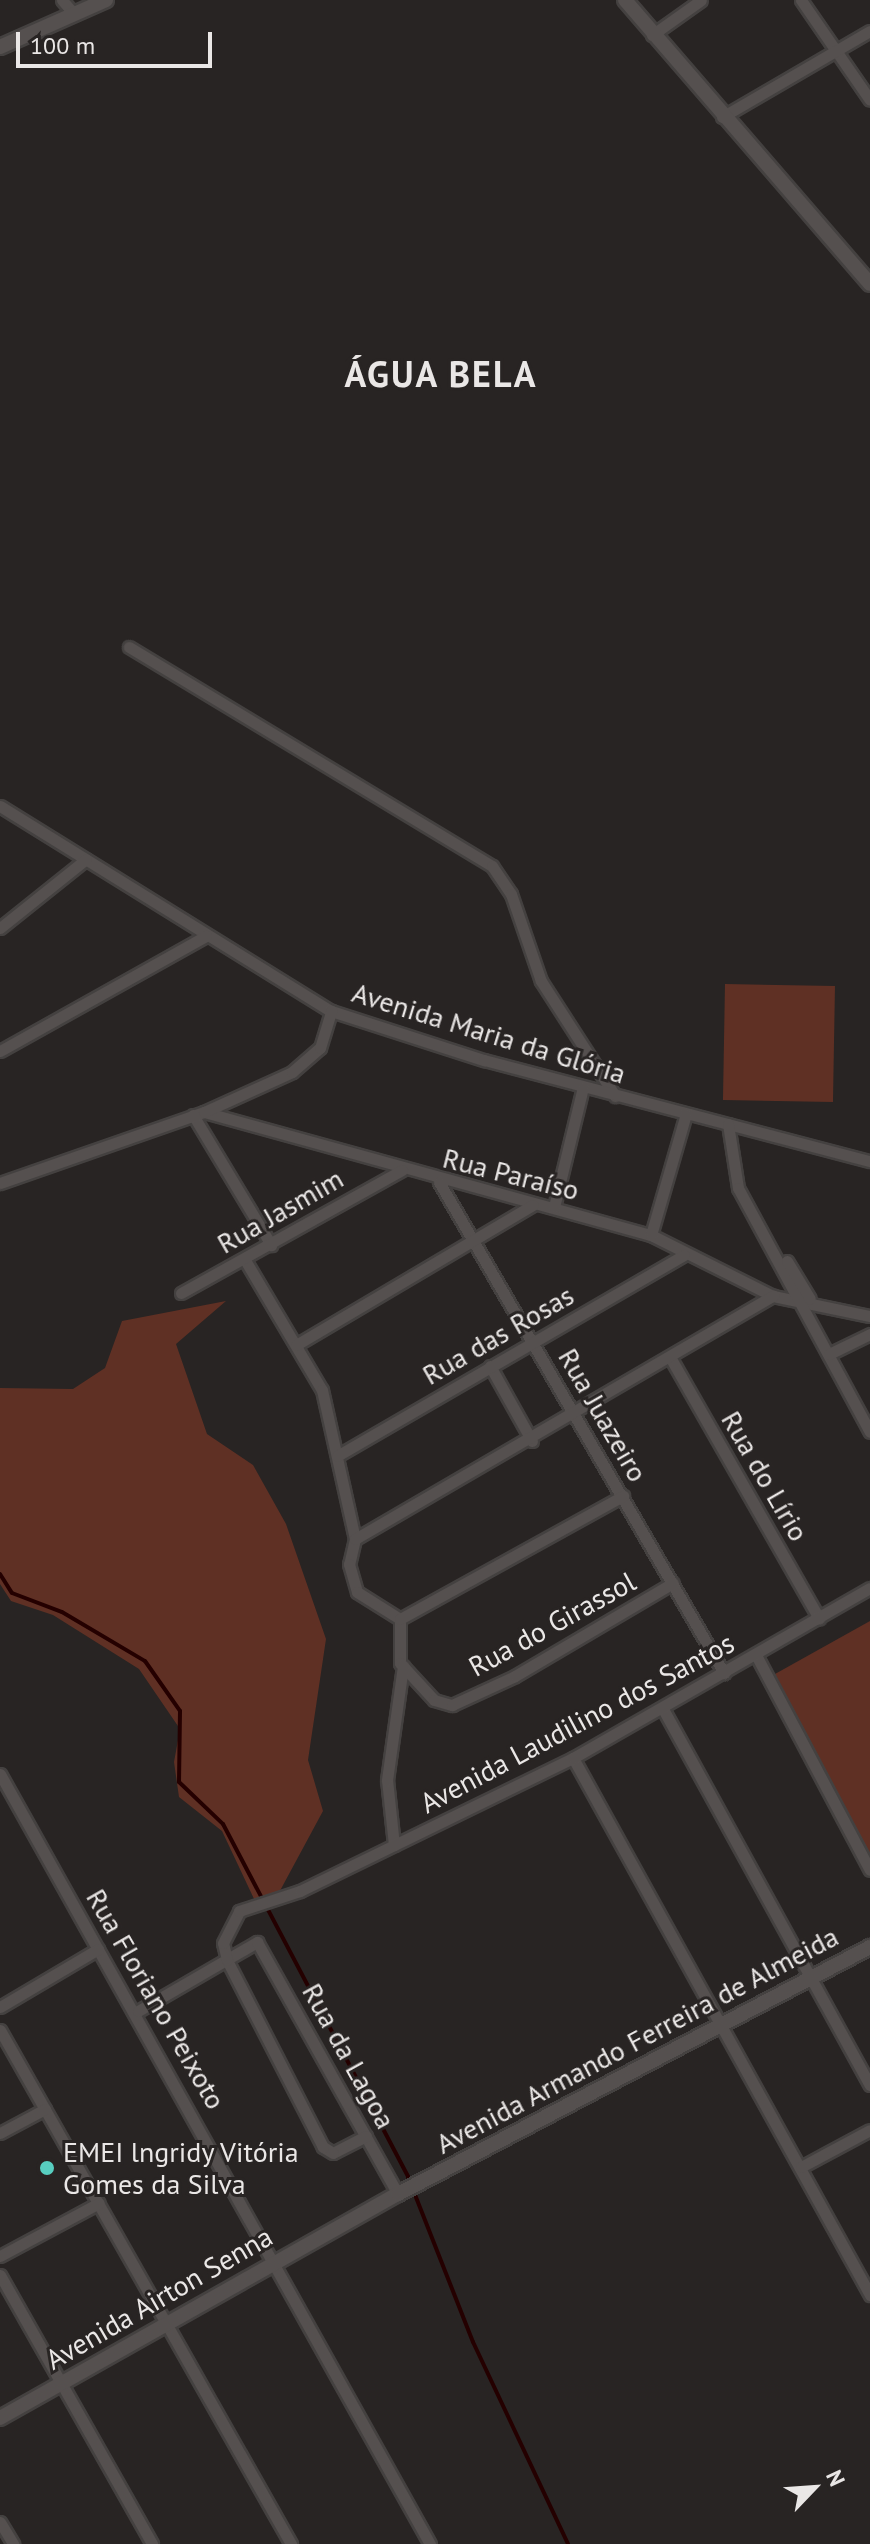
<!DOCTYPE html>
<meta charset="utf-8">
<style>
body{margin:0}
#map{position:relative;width:870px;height:2544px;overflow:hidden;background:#282423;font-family:"PT Sans",sans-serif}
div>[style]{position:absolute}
.green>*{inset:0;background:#5f3024;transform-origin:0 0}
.stream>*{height:4px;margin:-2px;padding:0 2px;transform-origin:2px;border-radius:2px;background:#240000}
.roads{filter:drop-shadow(2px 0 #444140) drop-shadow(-2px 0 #444140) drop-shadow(0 2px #444140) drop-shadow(0 -2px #444140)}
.minor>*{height:11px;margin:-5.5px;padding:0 5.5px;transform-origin:5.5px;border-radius:5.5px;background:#55504f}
.tertiary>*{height:14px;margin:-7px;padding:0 7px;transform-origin:7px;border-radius:7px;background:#55504f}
.dots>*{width:22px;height:22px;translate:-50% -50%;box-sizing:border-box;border:4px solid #282423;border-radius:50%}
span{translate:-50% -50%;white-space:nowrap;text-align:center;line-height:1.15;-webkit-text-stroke:6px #282423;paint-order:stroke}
.street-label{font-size:28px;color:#eae7e6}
.poi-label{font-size:28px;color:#eae7e6}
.left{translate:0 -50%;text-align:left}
.district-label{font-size:36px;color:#eae7e6;font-weight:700;letter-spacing:2px}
.north{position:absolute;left:774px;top:2448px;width:80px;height:80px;-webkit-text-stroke:6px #282423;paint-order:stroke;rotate:65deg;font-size:22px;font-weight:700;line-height:32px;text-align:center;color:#eae7e6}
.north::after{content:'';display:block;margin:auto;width:28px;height:36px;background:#eae7e6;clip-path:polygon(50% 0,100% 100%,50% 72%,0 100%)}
.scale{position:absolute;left:16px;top:32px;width:196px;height:36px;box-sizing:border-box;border:4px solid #eae7e6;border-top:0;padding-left:10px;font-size:24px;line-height:28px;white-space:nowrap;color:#eae7e6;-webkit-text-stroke:6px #282423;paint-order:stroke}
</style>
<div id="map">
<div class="green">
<i style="left:725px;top:984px;width:110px;height:116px;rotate:1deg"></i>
<i style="clip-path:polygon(226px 1301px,176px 1344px,207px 1434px,253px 1465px,286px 1524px,326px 1639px,308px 1760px,323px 1811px,275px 1900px,255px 1901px,222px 1831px,179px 1797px,174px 1762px,180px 1729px,139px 1669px,53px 1615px,11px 1601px,0 1584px,0 1388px,73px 1389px,105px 1368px,122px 1321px)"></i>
<i style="clip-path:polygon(870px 1621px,870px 1857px,775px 1674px)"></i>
</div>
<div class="stream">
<i style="left:0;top:1574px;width:22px;rotate:58deg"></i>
<i style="left:12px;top:1593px;width:53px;rotate:20.8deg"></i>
<i style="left:62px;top:1612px;width:96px;rotate:30.6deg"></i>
<i style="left:145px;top:1661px;width:61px;rotate:55deg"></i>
<i style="left:180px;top:1711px;width:71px;rotate:90.8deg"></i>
<i style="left:179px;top:1782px;width:61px;rotate:43.7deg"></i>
<i style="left:223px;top:1824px;width:399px;rotate:62.3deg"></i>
<i style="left:408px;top:2177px;width:177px;rotate:68.5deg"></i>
<i style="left:473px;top:2342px;width:223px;rotate:64.8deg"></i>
</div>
<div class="roads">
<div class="minor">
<i style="left:62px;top:0;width:18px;rotate:49deg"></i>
<i style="left:801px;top:0;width:121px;rotate:55.4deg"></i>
<i style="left:652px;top:35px;width:60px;rotate:-35.5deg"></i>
<i style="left:722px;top:117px;width:171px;rotate:-30.2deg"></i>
<i style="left:129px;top:647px;width:424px;rotate:31.1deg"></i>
<i style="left:492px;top:866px;width:34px;rotate:56deg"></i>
<i style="left:511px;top:894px;width:92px;rotate:71deg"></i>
<i style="left:541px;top:981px;width:137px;rotate:57.2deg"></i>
<i style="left:0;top:806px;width:389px;rotate:31.8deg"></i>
<i style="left:331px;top:1011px;width:161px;rotate:17.8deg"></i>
<i style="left:484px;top:1060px;width:399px;rotate:14.7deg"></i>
<i style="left:0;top:928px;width:110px;rotate:-38.7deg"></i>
<i style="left:0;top:1051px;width:236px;rotate:-29.2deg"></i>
<i style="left:204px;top:1112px;width:464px;rotate:15.4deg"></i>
<i style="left:651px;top:1235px;width:136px;rotate:26.6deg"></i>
<i style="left:773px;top:1296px;width:99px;rotate:11.7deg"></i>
<i style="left:193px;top:1115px;width:152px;rotate:59deg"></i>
<i style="left:728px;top:1124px;width:65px;rotate:81.1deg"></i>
<i style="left:738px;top:1188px;width:277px;rotate:61.6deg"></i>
<i style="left:439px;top:1182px;width:568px;rotate:59.87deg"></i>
<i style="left:0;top:1183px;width:216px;rotate:-19.2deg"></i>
<i style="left:204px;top:1112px;width:97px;rotate:-24.4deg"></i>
<i style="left:292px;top:1072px;width:37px;rotate:-41deg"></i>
<i style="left:320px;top:1048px;width:39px;rotate:-73deg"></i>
<i style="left:554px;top:1207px;width:123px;rotate:-76.4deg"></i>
<i style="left:651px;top:1235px;width:126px;rotate:-73.9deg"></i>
<i style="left:245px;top:1260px;width:151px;rotate:59.4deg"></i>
<i style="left:322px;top:1390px;width:153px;rotate:77.5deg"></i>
<i style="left:355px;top:1539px;width:26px;rotate:103deg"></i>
<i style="left:349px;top:1564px;width:29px;rotate:74deg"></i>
<i style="left:357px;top:1592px;width:51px;rotate:32.1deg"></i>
<i style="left:400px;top:1619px;width:44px;rotate:90deg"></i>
<i style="left:400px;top:1663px;width:50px;rotate:47.4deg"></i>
<i style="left:434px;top:1700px;width:19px;rotate:16deg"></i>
<i style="left:452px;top:1705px;width:69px;rotate:-24.7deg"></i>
<i style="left:515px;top:1676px;width:183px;rotate:-30.5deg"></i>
<i style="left:787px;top:1261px;width:44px;rotate:58.8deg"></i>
<i style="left:181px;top:1293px;width:253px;rotate:-29.1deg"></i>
<i style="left:296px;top:1345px;width:275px;rotate:-30.6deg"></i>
<i style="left:829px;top:1354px;width:46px;rotate:-26deg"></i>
<i style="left:670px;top:1357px;width:301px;rotate:60.3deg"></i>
<i style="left:490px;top:1366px;width:86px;rotate:60.8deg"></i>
<i style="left:337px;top:1456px;width:401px;rotate:-30.1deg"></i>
<i style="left:355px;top:1539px;width:484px;rotate:-30.2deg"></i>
<i style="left:400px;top:1619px;width:255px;rotate:-28.9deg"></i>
<i style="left:756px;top:1655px;width:243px;rotate:62.1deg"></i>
<i style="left:663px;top:1709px;width:429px;rotate:61.2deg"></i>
<i style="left:573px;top:1758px;width:614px;rotate:61.05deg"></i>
<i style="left:0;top:1774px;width:882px;rotate:60.82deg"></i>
<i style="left:394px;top:1845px;width:65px;rotate:-96.1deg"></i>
<i style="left:387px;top:1780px;width:115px;rotate:-82deg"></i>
<i style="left:0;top:2007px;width:114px;rotate:-30.6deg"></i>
<i style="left:138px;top:2011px;width:138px;rotate:-30.1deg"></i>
<i style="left:257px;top:1942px;width:289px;rotate:60.8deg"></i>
<i style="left:0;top:2030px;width:591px;rotate:60.48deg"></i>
<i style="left:0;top:2133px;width:51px;rotate:-28.1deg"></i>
<i style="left:366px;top:2136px;width:37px;rotate:153deg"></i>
<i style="left:333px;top:2153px;width:12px;rotate:-149deg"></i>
<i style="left:323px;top:2147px;width:210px;rotate:-117.2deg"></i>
<i style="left:227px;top:1960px;width:17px;rotate:-103deg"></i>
<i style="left:223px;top:1943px;width:36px;rotate:-63deg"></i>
<i style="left:239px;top:1911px;width:64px;rotate:-18.2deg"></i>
<i style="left:300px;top:1891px;width:304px;rotate:-26deg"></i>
<i style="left:573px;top:1758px;width:342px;rotate:-29.8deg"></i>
<i style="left:801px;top:2167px;width:78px;rotate:-28.2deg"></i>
<i style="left:0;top:2256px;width:112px;rotate:-28.2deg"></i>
<i style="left:0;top:2275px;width:309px;rotate:60.5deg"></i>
<i style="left:0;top:2522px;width:26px;rotate:59deg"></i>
</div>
<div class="tertiary">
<i style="left:625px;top:0;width:375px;rotate:49.2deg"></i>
<i style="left:0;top:47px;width:116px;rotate:-23.9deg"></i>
<i style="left:0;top:2418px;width:457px;rotate:-29.4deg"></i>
<i style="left:398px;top:2194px;width:533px;rotate:-27.62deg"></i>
</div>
</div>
<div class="dots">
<i style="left:47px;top:2168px;background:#58cec0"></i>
</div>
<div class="street-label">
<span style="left:489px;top:1033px;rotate:17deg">Avenida Maria da Glória</span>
<span style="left:511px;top:1174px;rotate:14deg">Rua Paraíso</span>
<span style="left:280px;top:1211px;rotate:-30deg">Rua Jasmim</span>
<span style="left:498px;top:1335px;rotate:-30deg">Rua das Rosas</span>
<span style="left:603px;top:1415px;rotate:60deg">Rua Juazeiro</span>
<span style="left:765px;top:1476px;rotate:60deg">Rua do Lírio</span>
<span style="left:552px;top:1624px;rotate:-29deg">Rua do Girassol</span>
<span style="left:577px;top:1723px;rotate:-28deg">Avenida Laudilino dos Santos</span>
<span style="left:156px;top:1999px;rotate:60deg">Rua Floriano Peixoto</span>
<span style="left:637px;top:2040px;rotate:-28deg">Avenida Armando Ferreira de Almeida</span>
<span style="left:349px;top:2056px;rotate:61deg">Rua da Lagoa</span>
<span style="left:159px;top:2298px;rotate:-30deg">Avenida Airton Senna</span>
</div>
<div class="poi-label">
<span class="left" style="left:63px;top:2168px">EMEI lngridy Vitória<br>Gomes da Silva</span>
</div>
<div class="district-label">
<span style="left:441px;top:374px">ÁGUA BELA</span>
</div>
<div class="north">N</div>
<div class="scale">100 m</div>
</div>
